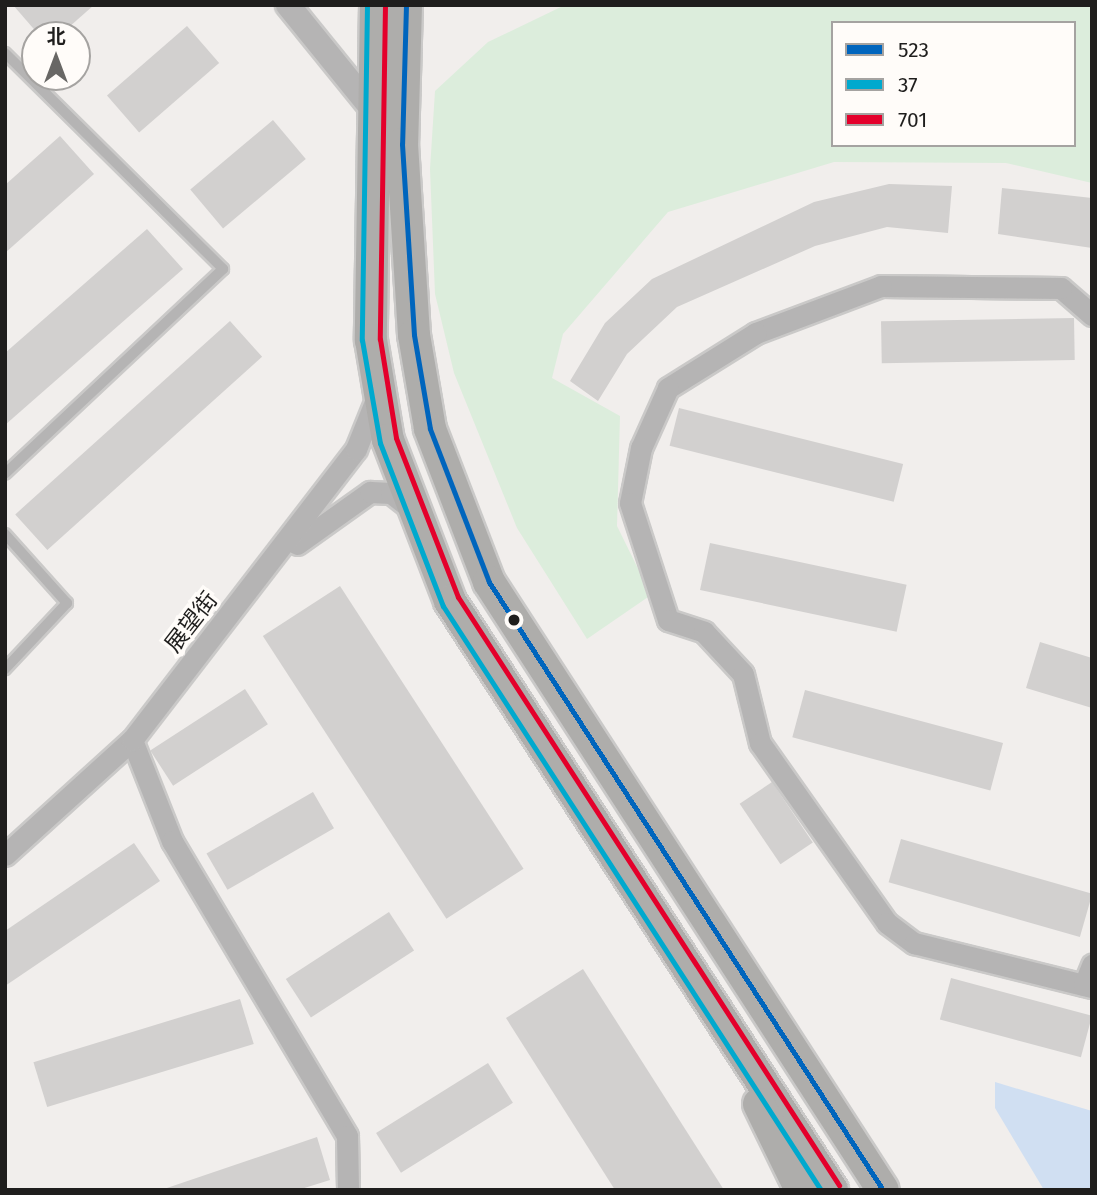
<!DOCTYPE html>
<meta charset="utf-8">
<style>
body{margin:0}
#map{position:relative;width:1097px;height:1195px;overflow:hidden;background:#f1eeec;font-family:"Fira Sans","Noto Sans SC",sans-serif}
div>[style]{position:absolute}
.green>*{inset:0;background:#dceddc}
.water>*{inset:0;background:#d0dff2}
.building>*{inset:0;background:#d2d0cf;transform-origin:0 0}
.roads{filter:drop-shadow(2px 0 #cac9c8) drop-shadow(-2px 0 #cac9c8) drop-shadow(0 2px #cac9c8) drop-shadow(0 -2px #cac9c8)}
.service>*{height:10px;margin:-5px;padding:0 5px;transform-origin:5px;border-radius:5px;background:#b5b4b4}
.minor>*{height:21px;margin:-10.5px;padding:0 10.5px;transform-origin:10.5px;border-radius:10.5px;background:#b5b4b4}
.tertiary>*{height:24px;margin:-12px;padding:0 12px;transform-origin:12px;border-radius:12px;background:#b5b4b4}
.primary>*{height:32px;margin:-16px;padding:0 16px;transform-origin:16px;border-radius:16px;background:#aeadab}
.bus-1>*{height:5px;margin:-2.5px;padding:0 2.5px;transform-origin:2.5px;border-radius:2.5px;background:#0065bd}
.bus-2>*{height:5px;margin:-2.5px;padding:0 2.5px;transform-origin:2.5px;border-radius:2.5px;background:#00a9ce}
.bus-3>*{height:5px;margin:-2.5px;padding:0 2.5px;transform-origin:2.5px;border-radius:2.5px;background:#e4002b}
.dots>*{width:19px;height:19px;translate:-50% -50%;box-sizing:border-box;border:4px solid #fffcf9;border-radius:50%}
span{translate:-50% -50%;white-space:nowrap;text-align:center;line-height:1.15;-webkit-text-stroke:7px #fffcf9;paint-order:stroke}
.street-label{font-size:23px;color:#1f1e1d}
.frame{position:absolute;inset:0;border:7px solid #1f1e1d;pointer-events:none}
.legend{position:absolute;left:831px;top:21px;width:245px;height:126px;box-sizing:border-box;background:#fffcf9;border:2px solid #a5a3a1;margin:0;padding:9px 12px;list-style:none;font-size:21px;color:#1f1e1d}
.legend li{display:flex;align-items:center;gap:14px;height:35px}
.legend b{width:35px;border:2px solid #a5a3a1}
.north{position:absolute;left:21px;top:21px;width:70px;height:70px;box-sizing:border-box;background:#fffcf9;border:2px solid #a5a3a1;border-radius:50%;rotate:0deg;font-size:19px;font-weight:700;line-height:28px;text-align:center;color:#1f1e1d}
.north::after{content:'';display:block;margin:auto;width:24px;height:32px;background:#686765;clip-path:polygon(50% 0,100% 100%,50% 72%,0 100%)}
</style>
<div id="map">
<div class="green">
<i style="clip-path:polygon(evenodd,565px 5px,1092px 5px,1092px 183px,1006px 163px,834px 162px,668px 212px,563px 334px,552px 378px,620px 416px,617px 526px,651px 595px,587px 639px,517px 528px,454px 373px,435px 294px,430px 169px,435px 91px,488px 42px,565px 5px,833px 23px,1074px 23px,1074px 145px,833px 145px,833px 23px)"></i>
</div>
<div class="water">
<i style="clip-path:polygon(995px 1082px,1092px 1111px,1092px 1190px,1044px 1190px,995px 1108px)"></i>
</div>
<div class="building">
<i style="clip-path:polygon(13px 5px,94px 5px,60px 35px,39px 35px)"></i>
<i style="left:187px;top:26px;width:49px;height:106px;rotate:49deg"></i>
<i style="left:273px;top:120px;width:51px;height:108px;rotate:50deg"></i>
<i style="clip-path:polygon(60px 136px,94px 174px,5px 253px,5px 185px)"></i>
<i style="clip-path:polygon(889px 184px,952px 186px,948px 233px,887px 227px,815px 246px,677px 307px,627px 354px,598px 401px,570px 381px,605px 323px,652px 279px,814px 202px)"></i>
<i style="clip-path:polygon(1002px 188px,1092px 198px,1092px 248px,998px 234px)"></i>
<i style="clip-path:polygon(147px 229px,183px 269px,5px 425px,5px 353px)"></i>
<i style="left:1074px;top:318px;width:42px;height:193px;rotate:89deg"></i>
<i style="left:230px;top:321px;width:48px;height:289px;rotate:48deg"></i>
<i style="left:679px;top:408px;width:231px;height:39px;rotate:14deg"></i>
<i style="left:710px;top:543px;width:201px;height:48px;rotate:12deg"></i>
<i style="left:340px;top:586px;width:337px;height:92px;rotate:57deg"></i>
<i style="clip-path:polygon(1040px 642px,1092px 658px,1092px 708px,1026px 688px)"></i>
<i style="left:245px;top:689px;width:42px;height:113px;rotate:57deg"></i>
<i style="left:805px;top:690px;width:205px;height:49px;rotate:15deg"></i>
<i style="left:772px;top:782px;width:73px;height:39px;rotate:56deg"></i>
<i style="left:313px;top:792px;width:42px;height:123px;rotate:60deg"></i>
<i style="left:901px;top:839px;width:199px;height:45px;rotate:16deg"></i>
<i style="clip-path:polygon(134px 843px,160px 881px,5px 986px,5px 931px)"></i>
<i style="left:389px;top:912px;width:46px;height:123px;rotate:57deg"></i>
<i style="clip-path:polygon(583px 969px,724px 1190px,615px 1190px,506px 1018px)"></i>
<i style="left:951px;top:978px;width:146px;height:43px;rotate:15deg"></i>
<i style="left:240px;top:999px;width:47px;height:216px;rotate:73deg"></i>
<i style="left:488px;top:1063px;width:47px;height:132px;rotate:58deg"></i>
<i style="clip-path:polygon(317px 1137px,330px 1180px,298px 1190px,161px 1190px)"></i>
</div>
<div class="roads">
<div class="service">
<i style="left:5px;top:53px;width:307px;rotate:44.7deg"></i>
<i style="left:223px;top:269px;width:299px;rotate:136.8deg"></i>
<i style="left:5px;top:534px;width:93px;rotate:48.1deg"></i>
<i style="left:67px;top:603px;width:91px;rotate:133.2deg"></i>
</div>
<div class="minor">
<i style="left:1092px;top:315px;width:41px;rotate:-138.9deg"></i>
<i style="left:1061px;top:288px;width:180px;rotate:-179.4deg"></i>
<i style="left:881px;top:286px;width:134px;rotate:159.4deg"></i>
<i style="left:756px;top:333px;width:104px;rotate:148deg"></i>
<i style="left:668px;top:388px;width:66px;rotate:114.2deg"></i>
<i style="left:641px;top:448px;width:56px;rotate:101.3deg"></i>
<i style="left:630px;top:503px;width:123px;rotate:72deg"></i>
<i style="left:668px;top:620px;width:38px;rotate:18deg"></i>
<i style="left:704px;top:632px;width:57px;rotate:47.1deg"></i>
<i style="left:743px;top:674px;width:71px;rotate:76.2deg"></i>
<i style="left:760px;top:743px;width:220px;rotate:54.8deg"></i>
<i style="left:887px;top:923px;width:34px;rotate:37deg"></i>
<i style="left:914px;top:943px;width:183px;rotate:13.9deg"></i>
<i style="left:297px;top:544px;width:90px;rotate:-35.5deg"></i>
<i style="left:370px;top:492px;width:21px;rotate:3deg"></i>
<i style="left:391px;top:493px;width:28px;rotate:38deg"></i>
<i style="left:132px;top:740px;width:109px;rotate:68.4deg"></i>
<i style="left:172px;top:841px;width:343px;rotate:59.3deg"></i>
<i style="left:347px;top:1136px;width:54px;rotate:88.9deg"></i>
<i style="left:5px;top:855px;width:171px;rotate:-42.2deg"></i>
<i style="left:132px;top:740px;width:367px;rotate:-52.4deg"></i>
<i style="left:356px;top:449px;width:61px;rotate:-68deg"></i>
<i style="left:1084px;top:985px;width:22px;rotate:-68deg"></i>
</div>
<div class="tertiary">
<i style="left:288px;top:5px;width:135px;rotate:51deg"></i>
</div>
<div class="primary">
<i style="left:376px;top:5px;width:335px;rotate:90.9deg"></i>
<i style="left:371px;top:340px;width:101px;rotate:80.4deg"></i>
<i style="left:388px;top:440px;width:173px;rotate:68.9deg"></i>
<i style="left:450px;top:601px;width:702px;rotate:57.03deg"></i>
<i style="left:406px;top:5px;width:139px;rotate:91.6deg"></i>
<i style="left:402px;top:144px;width:191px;rotate:86.4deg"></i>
<i style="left:414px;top:335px;width:95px;rotate:80.3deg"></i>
<i style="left:430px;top:429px;width:164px;rotate:68.9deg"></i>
<i style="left:489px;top:582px;width:724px;rotate:57.06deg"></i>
<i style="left:759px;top:1104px;width:96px;rotate:64deg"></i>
</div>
</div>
<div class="bus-1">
<i style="left:406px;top:5px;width:139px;rotate:91.6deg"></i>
<i style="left:402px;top:144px;width:191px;rotate:86.4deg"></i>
<i style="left:414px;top:335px;width:95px;rotate:80.3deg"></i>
<i style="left:430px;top:429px;width:164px;rotate:68.9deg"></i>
<i style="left:489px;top:582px;width:724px;rotate:57.06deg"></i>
</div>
<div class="bus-2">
<i style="left:367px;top:5px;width:335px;rotate:90.9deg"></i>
<i style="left:362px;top:340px;width:105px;rotate:80.1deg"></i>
<i style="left:380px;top:443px;width:175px;rotate:68.9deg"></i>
<i style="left:443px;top:606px;width:696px;rotate:57.09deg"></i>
</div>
<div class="bus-3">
<i style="left:385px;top:5px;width:334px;rotate:90.9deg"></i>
<i style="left:380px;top:339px;width:100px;rotate:80.8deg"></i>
<i style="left:396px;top:438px;width:171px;rotate:68.7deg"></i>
<i style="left:458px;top:597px;width:701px;rotate:57.06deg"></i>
</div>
<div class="dots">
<i style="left:514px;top:620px;background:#1f1e1d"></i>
</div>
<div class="street-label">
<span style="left:191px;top:622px;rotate:-52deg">展望街</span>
</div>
<div class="frame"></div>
<ul class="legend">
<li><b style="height:9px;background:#0065bd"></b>523</li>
<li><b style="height:9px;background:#00a9ce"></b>37</li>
<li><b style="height:9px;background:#e4002b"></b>701</li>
</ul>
<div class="north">北</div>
</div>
